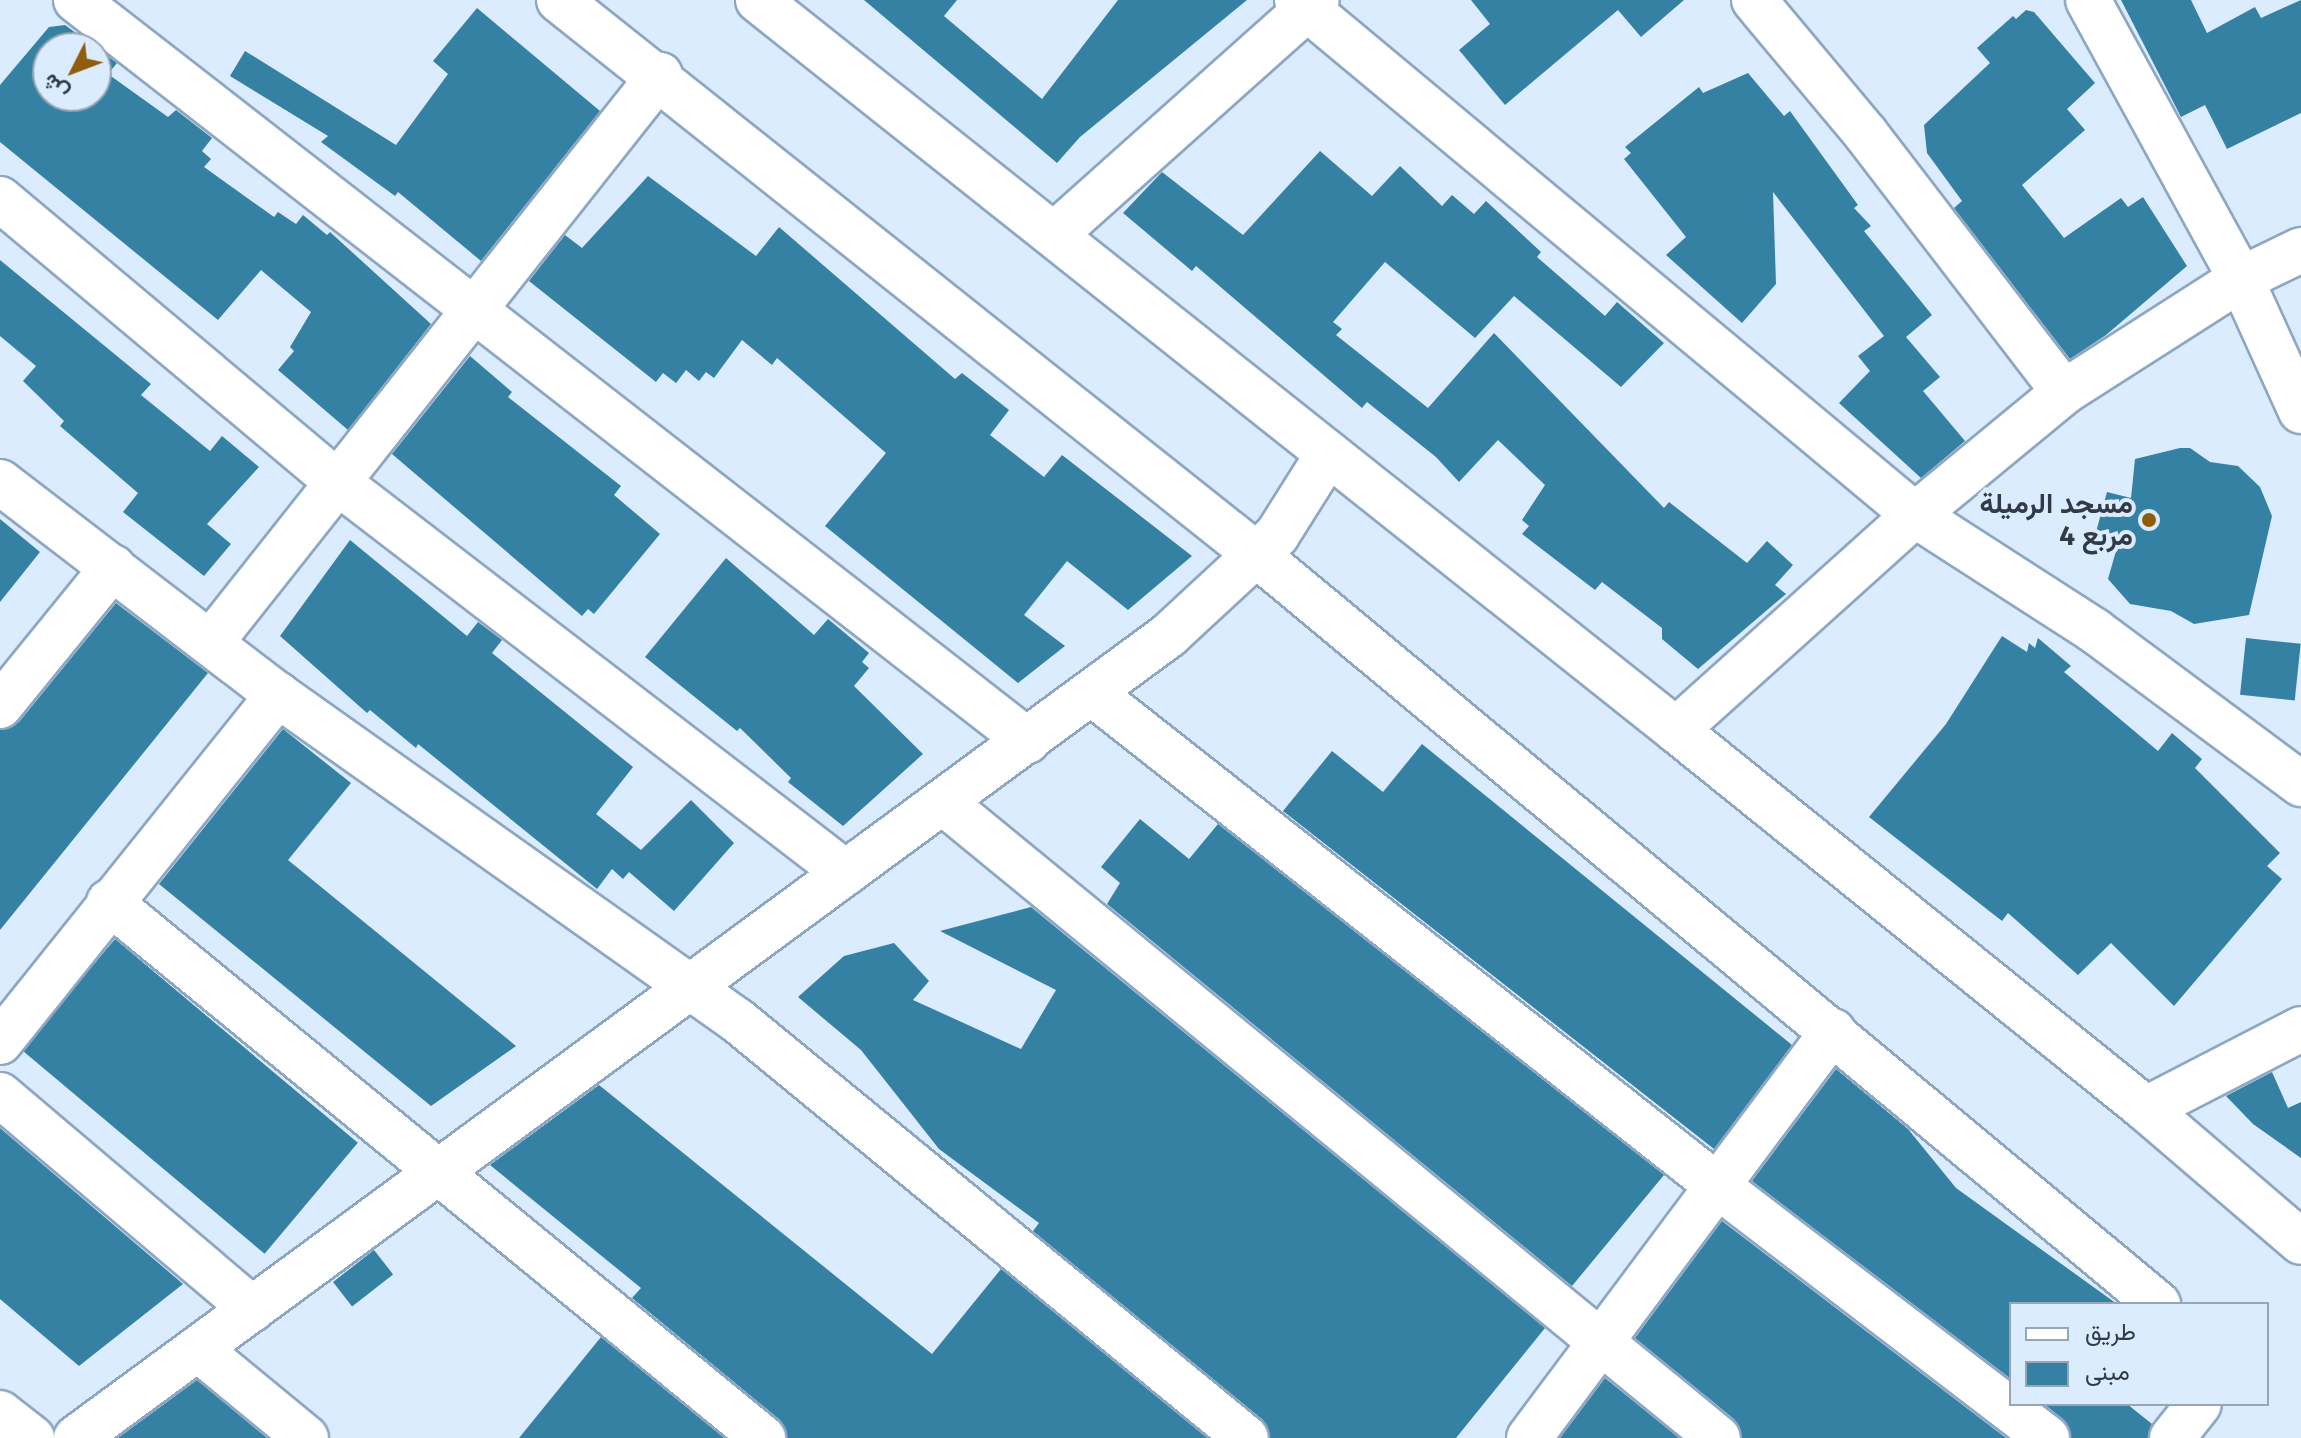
<!DOCTYPE html>
<meta charset="utf-8">
<style>
body{margin:0}
#map{position:relative;width:2301px;height:1438px;overflow:hidden;background:#dcecff;font-family:"Fira Sans",Vazirmatn,sans-serif}
div>[style]{position:absolute}
.building>*{inset:0;background:#3581a4;transform-origin:0 0}
.roads{filter:drop-shadow(2px 0 #8da7c3) drop-shadow(-2px 0 #8da7c3) drop-shadow(0 2px #8da7c3) drop-shadow(0 -2px #8da7c3)}
.minor>*{height:44px;margin:-22px;padding:0 22px;transform-origin:22px;border-radius:22px;background:#fff}
.dots>*{width:22px;height:22px;translate:-50% -50%;box-sizing:border-box;border:4px solid #dcecff;border-radius:50%}
span{translate:-50% -50%;white-space:nowrap;text-align:center;line-height:1.15;-webkit-text-stroke:8px #dcecff;paint-order:stroke}
.poi-label{font-size:28px;color:#313b47;font-weight:700}
.right{translate:-100% -50%;text-align:right}
.legend{position:absolute;left:2009px;top:1302px;width:260px;height:104px;box-sizing:border-box;background:#dcecff;border:2px solid #98a5b5;margin:0;padding:10px 14px;list-style:none;font-size:24px;color:#313b47}
.legend li{display:flex;align-items:center;gap:16px;height:40px}
.legend b{width:40px;border:2px solid #98a5b5}
.north{position:absolute;left:32px;top:32px;width:80px;height:80px;box-sizing:border-box;background:#dcecff;border:2px solid #98a5b5;border-radius:50%;rotate:228deg;font-size:22px;font-weight:700;line-height:32px;text-align:center;color:#313b47}
.north::after{content:'';display:block;margin:auto;width:28px;height:36px;background:#905d0c;clip-path:polygon(50% 0,100% 100%,50% 72%,0 100%)}
</style>
<div id="map">
<div class="building">
<i style="clip-path:polygon(864px 0,957px 0,944px 16px,1042px 99px,1118px 0,1247px 0,1080px 137px,1057px 163px)"></i>
<i style="clip-path:polygon(1471px 0,1684px 0,1641px 37px,1618px 10px,1505px 105px,1459px 50px,1490px 24px)"></i>
<i style="clip-path:polygon(2121px 0,2191px 0,2207px 33px,2255px 7px,2261px 18px,2301px 0,2301px 113px,2227px 149px,2205px 105px,2181px 117px)"></i>
<i style="clip-path:polygon(477px 8px,600px 111px,481px 261px,398px 192px,395px 196px,321px 142px,328px 136px,230px 76px,245px 51px,396px 145px,448px 74px,433px 61px)"></i>
<i style="clip-path:polygon(2026px 10px,2034px 12px,2095px 83px,2067px 109px,2085px 130px,2022px 185px,2064px 238px,2121px 198px,2128px 207px,2143px 197px,2187px 266px,2106px 335px,2070px 359px,1954px 208px,1962px 201px,1927px 153px,1924px 125px,1990px 63px,1977px 48px,2013px 16px,2016px 19px)"></i>
<i style="clip-path:polygon(evenodd,65px 25px,117px 63px,108px 74px,168px 117px,176px 110px,212px 138px,202px 151px,211px 159px,204px 167px,274px 217px,278px 212px,296px 224px,303px 215px,327px 235px,330px 232px,431px 324px,348px 430px,278px 370px,294px 351px,290px 347px,311px 312px,261px 270px,218px 320px,0 142px,0 85px,49px 27px,65px 25px,48px 48px,96px 48px,96px 96px,48px 96px,48px 48px)"></i>
<i style="clip-path:polygon(1748px 73px,1784px 116px,1790px 111px,1858px 205px,1854px 208px,1871px 226px,1864px 231px,1932px 315px,1906px 337px,1940px 377px,1923px 391px,1965px 441px,1921px 478px,1839px 403px,1870px 371px,1858px 356px,1884px 336px,1773px 192px,1776px 284px,1742px 323px,1666px 255px,1686px 237px,1624px 159px,1631px 153px,1625px 147px,1699px 87px,1703px 93px)"></i>
<i style="clip-path:polygon(1320px 151px,1372px 196px,1400px 166px,1442px 206px,1452px 195px,1474px 214px,1486px 201px,1541px 252px,1537px 257px,1605px 316px,1617px 302px,1664px 343px,1621px 387px,1514px 296px,1475px 338px,1385px 262px,1333px 322px,1342px 329px,1336px 335px,1428px 408px,1494px 333px,1664px 508px,1669px 502px,1747px 563px,1767px 541px,1793px 565px,1775px 585px,1786px 594px,1698px 669px,1662px 639px,1662px 628px,1602px 582px,1595px 590px,1522px 534px,1529px 526px,1522px 520px,1545px 485px,1498px 440px,1459px 482px,1436px 457px,1367px 402px,1362px 408px,1196px 266px,1192px 271px,1123px 213px,1162px 172px,1243px 235px)"></i>
<i style="clip-path:polygon(648px 176px,756px 256px,779px 227px,955px 379px,962px 373px,1009px 410px,990px 435px,1044px 477px,1062px 455px,1192px 556px,1128px 610px,1067px 561px,1024px 615px,1065px 646px,1018px 683px,825px 526px,886px 453px,777px 358px,772px 365px,742px 340px,714px 378px,706px 372px,699px 381px,686px 370px,676px 383px,663px 373px,656px 382px,529px 281px,565px 235px,582px 248px)"></i>
<i style="clip-path:polygon(0 260px,151px 384px,141px 395px,210px 451px,222px 436px,259px 467px,207px 524px,231px 544px,204px 576px,123px 512px,138px 493px,60px 426px,64px 421px,23px 381px,36px 366px,0 336px)"></i>
<i style="clip-path:polygon(470px 356px,512px 392px,508px 397px,621px 486px,614px 495px,660px 534px,594px 614px,588px 609px,582px 616px,392px 454px)"></i>
<i style="clip-path:polygon(2180px 448px,2190px 448px,2210px 462px,2238px 466px,2260px 487px,2272px 516px,2249px 615px,2194px 624px,2171px 611px,2130px 604px,2108px 579px,2120px 537px,2096px 532px,2107px 492px,2131px 498px,2135px 459px)"></i>
<i style="clip-path:polygon(0 519px,40px 552px,0 602px)"></i>
<i style="clip-path:polygon(350px 540px,467px 636px,478px 622px,502px 640px,492px 653px,633px 767px,596px 814px,641px 850px,691px 800px,734px 843px,674px 911px,629px 872px,623px 879px,612px 869px,597px 889px,418px 744px,416px 748px,370px 710px,367px 713px,280px 636px)"></i>
<i style="clip-path:polygon(726px 558px,814px 635px,828px 619px,869px 653px,862px 662px,869px 668px,854px 686px,923px 754px,843px 826px,788px 782px,791px 778px,740px 728px,737px 731px,645px 657px)"></i>
<i style="clip-path:polygon(116px 603px,208px 673px,0 930px,0 730px,19px 722px)"></i>
<i style="clip-path:polygon(2002px 636px,2027px 652px,2029px 643px,2035px 648px,2038px 638px,2071px 666px,2064px 672px,2158px 751px,2172px 733px,2202px 759px,2195px 768px,2280px 853px,2267px 866px,2282px 879px,2174px 1006px,2111px 943px,2078px 975px,2008px 913px,2002px 921px,1869px 817px,1946px 724px)"></i>
<i style="left:2246px;top:638px;width:55px;height:57px;rotate:6deg"></i>
<i style="clip-path:polygon(283px 729px,351px 783px,288px 860px,516px 1046px,431px 1106px,159px 884px)"></i>
<i style="clip-path:polygon(1422px 744px,1792px 1045px,1714px 1149px,1283px 811px,1332px 751px,1383px 792px)"></i>
<i style="clip-path:polygon(1140px 819px,1189px 859px,1218px 824px,1664px 1175px,1572px 1286px,1107px 904px,1120px 883px,1101px 867px)"></i>
<i style="clip-path:polygon(1031px 907px,1545px 1328px,1456px 1438px,1270px 1438px,1262px 1419px,1033px 1231px,1039px 1223px,939px 1149px,861px 1050px,798px 997px,844px 956px,894px 943px,929px 981px,913px 1000px,1021px 1049px,1056px 990px,940px 931px)"></i>
<i style="left:115px;top:939px;width:317px;height:145px;rotate:40deg"></i>
<i style="clip-path:polygon(1836px 1069px,1908px 1129px,1956px 1188px,2117px 1304px,2011px 1304px,2011px 1379px,1752px 1181px)"></i>
<i style="clip-path:polygon(2272px 1072px,2288px 1108px,2301px 1102px,2301px 1158px,2253px 1124px,2226px 1096px)"></i>
<i style="clip-path:polygon(599px 1085px,932px 1354px,1001px 1269px,1207px 1438px,787px 1438px,779px 1419px,632px 1298px,641px 1288px,490px 1165px)"></i>
<i style="clip-path:polygon(0 1128px,183px 1284px,79px 1366px,0 1299px)"></i>
<i style="clip-path:polygon(1722px 1221px,2006px 1438px,1742px 1438px,1734px 1419px,1635px 1338px)"></i>
<i style="left:374px;top:1250px;width:31px;height:52px;rotate:52deg"></i>
<i style="clip-path:polygon(601px 1337px,724px 1438px,519px 1438px)"></i>
<i style="clip-path:polygon(1605px 1378px,1679px 1438px,1560px 1438px)"></i>
<i style="clip-path:polygon(197px 1380px,267px 1438px,118px 1438px)"></i>
<i style="clip-path:polygon(2044px 1404px,2127px 1404px,2152px 1424px,2148px 1438px,2071px 1438px,2063px 1419px)"></i>
</div>
<div class="roads">
<div class="minor">
<i style="left:76px;top:0;width:1206px;rotate:37.9deg"></i>
<i style="left:559px;top:0;width:892px;rotate:38.49deg"></i>
<i style="left:1257px;top:555px;width:1172px;rotate:39.74deg"></i>
<i style="left:758px;top:0;width:1173px;rotate:38.49deg"></i>
<i style="left:1676px;top:730px;width:604px;rotate:38.88deg"></i>
<i style="left:2146px;top:1109px;width:204px;rotate:40.6deg"></i>
<i style="left:1297px;top:0;width:804px;rotate:39.81deg"></i>
<i style="left:1915px;top:515px;width:214px;rotate:32.8deg"></i>
<i style="left:2095px;top:631px;width:257px;rotate:36.6deg"></i>
<i style="left:1754px;top:0;width:175px;rotate:50.1deg"></i>
<i style="left:1866px;top:134px;width:325px;rotate:52.5deg"></i>
<i style="left:2088px;top:0;width:318px;rotate:61.3deg"></i>
<i style="left:2241px;top:279px;width:145px;rotate:65.6deg"></i>
<i style="left:0;top:199px;width:444px;rotate:40deg"></i>
<i style="left:340px;top:484px;width:638px;rotate:37.55deg"></i>
<i style="left:1055px;top:234px;width:351px;rotate:-41.8deg"></i>
<i style="left:0;top:482px;width:350px;rotate:37.5deg"></i>
<i style="left:278px;top:695px;width:564px;rotate:35.33deg"></i>
<i style="left:738px;top:1021px;width:657px;rotate:39.38deg"></i>
<i style="left:212px;top:641px;width:722px;rotate:-51.64deg"></i>
<i style="left:1093px;top:694px;width:797px;rotate:38.22deg"></i>
<i style="left:1719px;top:1187px;width:413px;rotate:37.4deg"></i>
<i style="left:0;top:706px;width:179px;rotate:-50.9deg"></i>
<i style="left:1676px;top:730px;width:321px;rotate:-42deg"></i>
<i style="left:1915px;top:515px;width:193px;rotate:-39.5deg"></i>
<i style="left:2064px;top:392px;width:210px;rotate:-32.6deg"></i>
<i style="left:2241px;top:279px;width:67px;rotate:-25.8deg"></i>
<i style="left:944px;top:803px;width:1001px;rotate:39.37deg"></i>
<i style="left:109px;top:902px;width:846px;rotate:39.34deg"></i>
<i style="left:0;top:1042px;width:445px;rotate:-51.3deg"></i>
<i style="left:0;top:1095px;width:331px;rotate:40.3deg"></i>
<i style="left:2146px;top:1109px;width:174px;rotate:-27.3deg"></i>
<i style="left:198px;top:1349px;width:140px;rotate:39.5deg"></i>
<i style="left:0;top:1413px;width:41px;rotate:38deg"></i>
<i style="left:76px;top:1438px;width:1356px;rotate:-36.3deg"></i>
<i style="left:1169px;top:635px;width:147px;rotate:-42.8deg"></i>
<i style="left:1277px;top:535px;width:96px;rotate:-57.8deg"></i>
<i style="left:1529px;top:1438px;width:508px;rotate:-53.24deg"></i>
<i style="left:2172px;top:1438px;width:43px;rotate:-51.5deg"></i>
</div>
</div>
<div class="dots">
<i style="left:2149px;top:520px;background:#905d0c"></i>
</div>
<div class="poi-label">
<span class="right" style="left:2133px;top:520px">مسجد الرميلة<br>مربع 4</span>
</div>
<ul class="legend">
<li><b style="height:10px;background:#fff"></b>طريق</li>
<li><b style="height:22px;background:#3581a4"></b>مبنى</li>
</ul>
<div class="north">ش</div>
</div>
